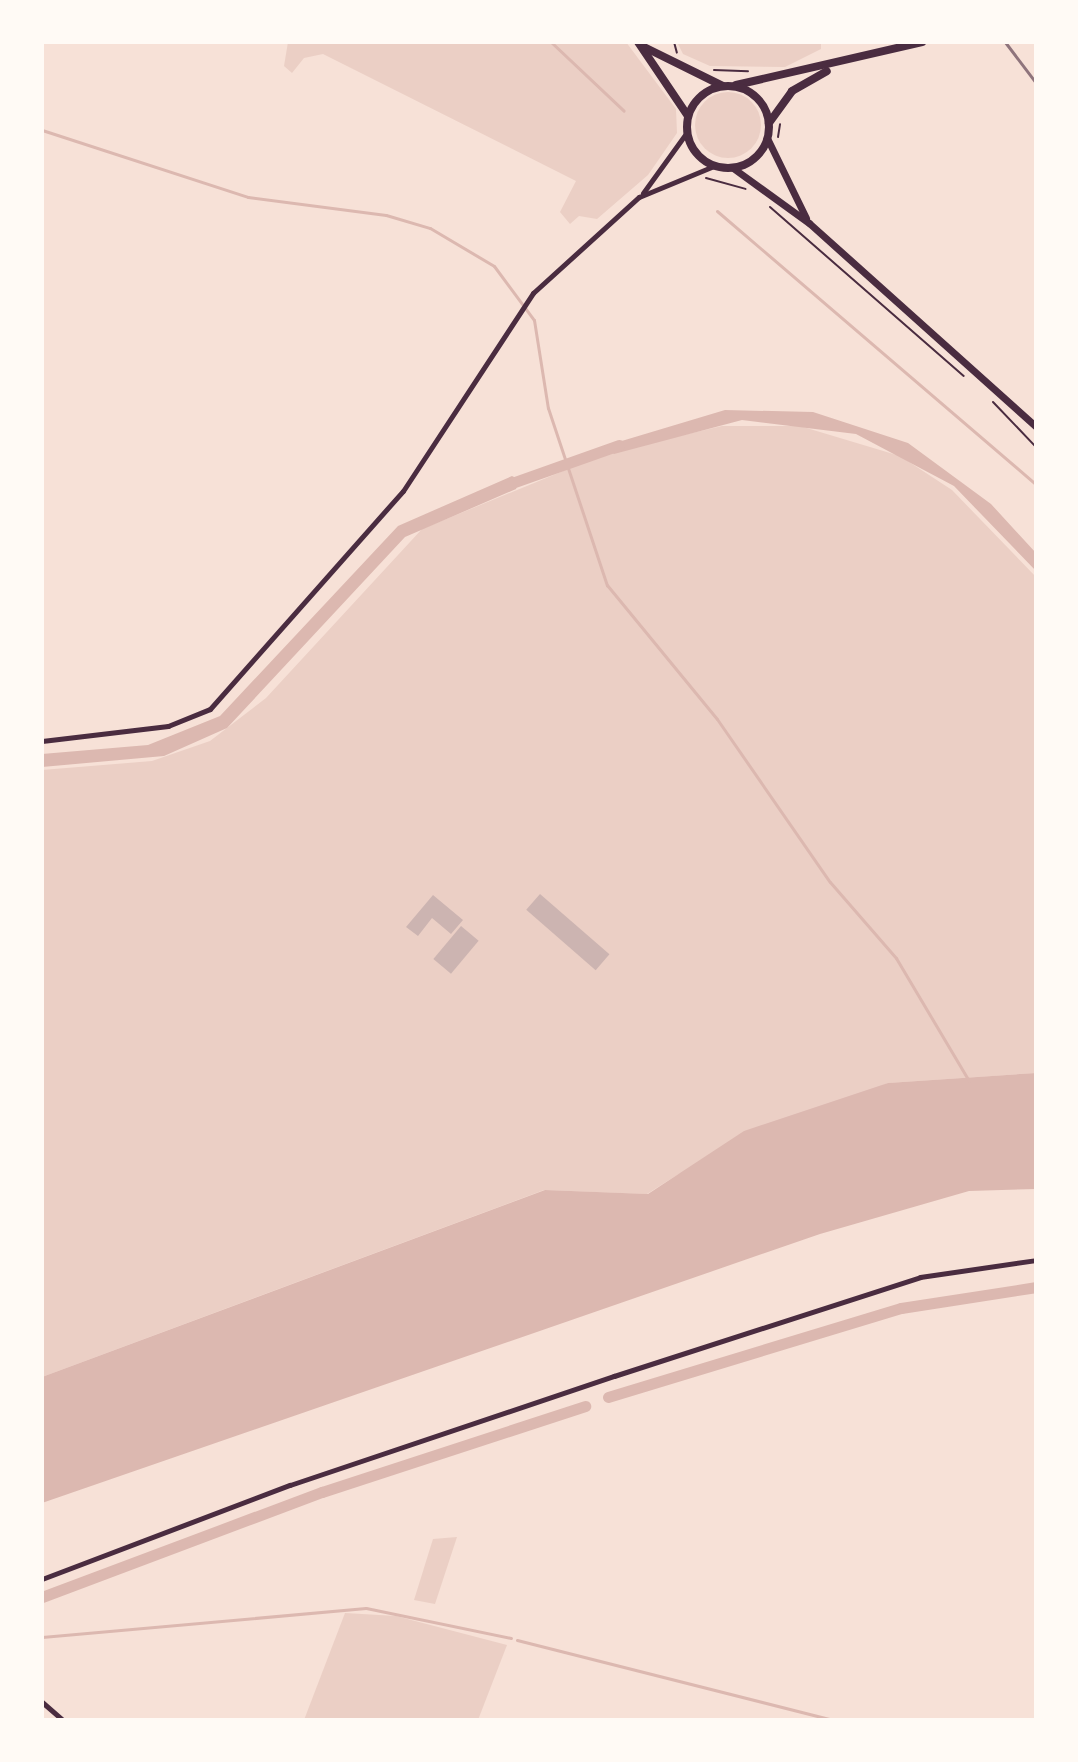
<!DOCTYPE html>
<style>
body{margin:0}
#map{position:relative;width:1078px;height:1762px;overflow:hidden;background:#f7e1d7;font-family:"Public Sans",sans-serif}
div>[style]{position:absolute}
.green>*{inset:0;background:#ebcfc5}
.round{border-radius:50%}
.water>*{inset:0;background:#dcb8b0}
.stream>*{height:3px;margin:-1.5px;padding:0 1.5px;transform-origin:1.5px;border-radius:1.5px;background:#dcb8b0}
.canal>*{height:11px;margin:-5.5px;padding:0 5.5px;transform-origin:5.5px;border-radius:5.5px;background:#dcb8b0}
.building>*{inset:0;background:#ccb4b1;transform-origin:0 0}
.path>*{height:2px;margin:-1px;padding:0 1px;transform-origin:1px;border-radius:1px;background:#4a2c40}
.service>*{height:3px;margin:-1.5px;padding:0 1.5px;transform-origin:1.5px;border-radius:1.5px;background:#4a2c40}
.minor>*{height:5px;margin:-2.5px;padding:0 2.5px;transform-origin:2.5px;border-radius:2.5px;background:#4a2c40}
.tertiary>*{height:7px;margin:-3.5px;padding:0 3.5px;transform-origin:3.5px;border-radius:3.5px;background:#4a2c40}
.primary>*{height:8px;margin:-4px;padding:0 4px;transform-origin:4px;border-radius:4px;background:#4a2c40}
.primary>.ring{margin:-4px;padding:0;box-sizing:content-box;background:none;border:8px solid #4a2c40;border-radius:50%}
.rail>*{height:3px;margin:-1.5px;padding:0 1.5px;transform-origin:1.5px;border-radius:1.5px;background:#8f747c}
span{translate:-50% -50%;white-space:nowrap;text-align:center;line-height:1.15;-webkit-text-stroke:8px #fffaf5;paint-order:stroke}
.frame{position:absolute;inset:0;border:44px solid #fffaf5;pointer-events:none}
</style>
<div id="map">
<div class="green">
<i style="clip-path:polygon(288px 42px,626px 42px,676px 109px,677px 133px,648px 175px,597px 219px,579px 216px,570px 224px,560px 212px,576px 181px,323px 54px,304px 58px,292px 73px,284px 66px)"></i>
<i style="clip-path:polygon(677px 42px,821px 42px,821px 49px,785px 67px,710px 66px,683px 54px)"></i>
<i class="round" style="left:695px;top:92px;width:66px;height:66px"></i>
<i style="clip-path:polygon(722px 426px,800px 426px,900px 456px,952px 490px,1036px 577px,1036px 1073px,888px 1083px,677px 1175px,647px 1194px,544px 1190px,42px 1377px,42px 770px,152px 761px,210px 741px,266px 698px,422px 529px,607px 453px)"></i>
<i style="clip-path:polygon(457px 1537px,435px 1604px,414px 1600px,433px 1539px)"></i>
<i style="clip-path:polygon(345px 1613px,396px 1616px,507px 1645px,478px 1720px,304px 1720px)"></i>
</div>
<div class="water">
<i style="clip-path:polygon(725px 410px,813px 412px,908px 443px,991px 504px,1036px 553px,1036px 571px,954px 486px,856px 434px,742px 420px,614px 454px,605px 446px)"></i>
<i style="clip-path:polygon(512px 476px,520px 480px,516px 489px,405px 537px,227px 728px,164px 756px,42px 767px,42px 754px,148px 745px,220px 716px,398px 526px)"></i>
<i style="clip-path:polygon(1036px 1073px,1036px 1189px,969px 1191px,820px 1234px,42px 1503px,42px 1377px,545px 1190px,648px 1194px,744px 1131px,888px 1083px)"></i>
</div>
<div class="stream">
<i style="left:551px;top:42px;width:100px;rotate:43.4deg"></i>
<i style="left:42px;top:130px;width:217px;rotate:18deg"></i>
<i style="left:248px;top:197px;width:139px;rotate:7.4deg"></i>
<i style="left:386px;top:215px;width:46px;rotate:16.5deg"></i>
<i style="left:430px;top:228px;width:74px;rotate:30.7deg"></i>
<i style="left:494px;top:266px;width:67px;rotate:53.5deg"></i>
<i style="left:534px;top:320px;width:89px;rotate:81deg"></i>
<i style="left:548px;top:408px;width:187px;rotate:71.6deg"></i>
<i style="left:607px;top:585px;width:173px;rotate:50.6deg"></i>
<i style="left:717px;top:719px;width:198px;rotate:55.3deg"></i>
<i style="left:830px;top:882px;width:101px;rotate:49deg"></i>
<i style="left:896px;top:958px;width:143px;rotate:59.3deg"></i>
<i style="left:717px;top:211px;width:420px;rotate:40.6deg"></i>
<i style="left:42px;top:1637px;width:325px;rotate:-5.1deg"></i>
<i style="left:366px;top:1608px;width:148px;rotate:11.7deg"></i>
<i style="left:517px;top:1640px;width:326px;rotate:14.2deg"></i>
</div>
<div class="canal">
<i style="left:506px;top:485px;width:120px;rotate:-19.5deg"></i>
<i style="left:608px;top:1397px;width:306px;rotate:-16.9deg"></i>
<i style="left:901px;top:1308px;width:137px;rotate:-8.8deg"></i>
<i style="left:42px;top:1597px;width:299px;rotate:-20.6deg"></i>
<i style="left:322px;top:1492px;width:277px;rotate:-18.1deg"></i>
</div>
<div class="building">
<i style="left:540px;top:894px;width:92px;height:21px;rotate:41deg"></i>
<i style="clip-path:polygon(433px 895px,463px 920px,451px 934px,432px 918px,418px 936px,406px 927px)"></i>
<i style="left:461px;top:926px;width:23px;height:43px;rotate:40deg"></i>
</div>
<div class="path">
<i style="left:674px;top:42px;width:11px;rotate:75deg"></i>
<i style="left:714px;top:70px;width:34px;rotate:2deg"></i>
<i style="left:778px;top:137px;width:13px;rotate:-81deg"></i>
<i style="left:706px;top:178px;width:41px;rotate:15.4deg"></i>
<i style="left:770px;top:207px;width:257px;rotate:41.1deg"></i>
<i style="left:993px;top:402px;width:62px;rotate:46.3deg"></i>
</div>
<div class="service">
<i style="left:1036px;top:42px;width:1px;rotate:90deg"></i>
</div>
<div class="minor">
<i style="left:643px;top:193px;width:75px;rotate:-54.2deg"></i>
<i style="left:42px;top:741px;width:127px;rotate:-6.8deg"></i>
<i style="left:168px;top:726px;width:45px;rotate:-22deg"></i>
<i style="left:210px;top:709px;width:291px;rotate:-48.5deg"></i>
<i style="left:403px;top:491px;width:237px;rotate:-56.7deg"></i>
<i style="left:533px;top:293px;width:143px;rotate:-42.2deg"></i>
<i style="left:639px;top:197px;width:81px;rotate:-22.5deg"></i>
<i style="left:42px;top:1579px;width:265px;rotate:-20.8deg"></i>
<i style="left:290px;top:1485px;width:342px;rotate:-18.6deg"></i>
<i style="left:614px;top:1376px;width:322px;rotate:-17.9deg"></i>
<i style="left:920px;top:1277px;width:117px;rotate:-8.3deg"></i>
<i style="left:42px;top:1702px;width:28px;rotate:41deg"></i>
</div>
<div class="tertiary">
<i style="left:767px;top:138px;width:89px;rotate:64deg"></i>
<i style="left:733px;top:168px;width:94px;rotate:35.9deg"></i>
<i style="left:809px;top:223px;width:305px;rotate:41.9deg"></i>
</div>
<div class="primary">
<i style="left:638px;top:42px;width:89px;rotate:56deg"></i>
<i style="left:642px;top:46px;width:90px;rotate:26.3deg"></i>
<i style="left:736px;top:85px;width:191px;rotate:-13deg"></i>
<i class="ring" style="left:687px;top:86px;width:74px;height:74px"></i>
<i style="left:769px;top:123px;width:39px;rotate:-54deg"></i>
<i style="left:792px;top:91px;width:40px;rotate:-29.7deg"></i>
</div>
<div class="rail">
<i style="left:1005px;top:42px;width:51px;rotate:52.9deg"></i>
</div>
<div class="frame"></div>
</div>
